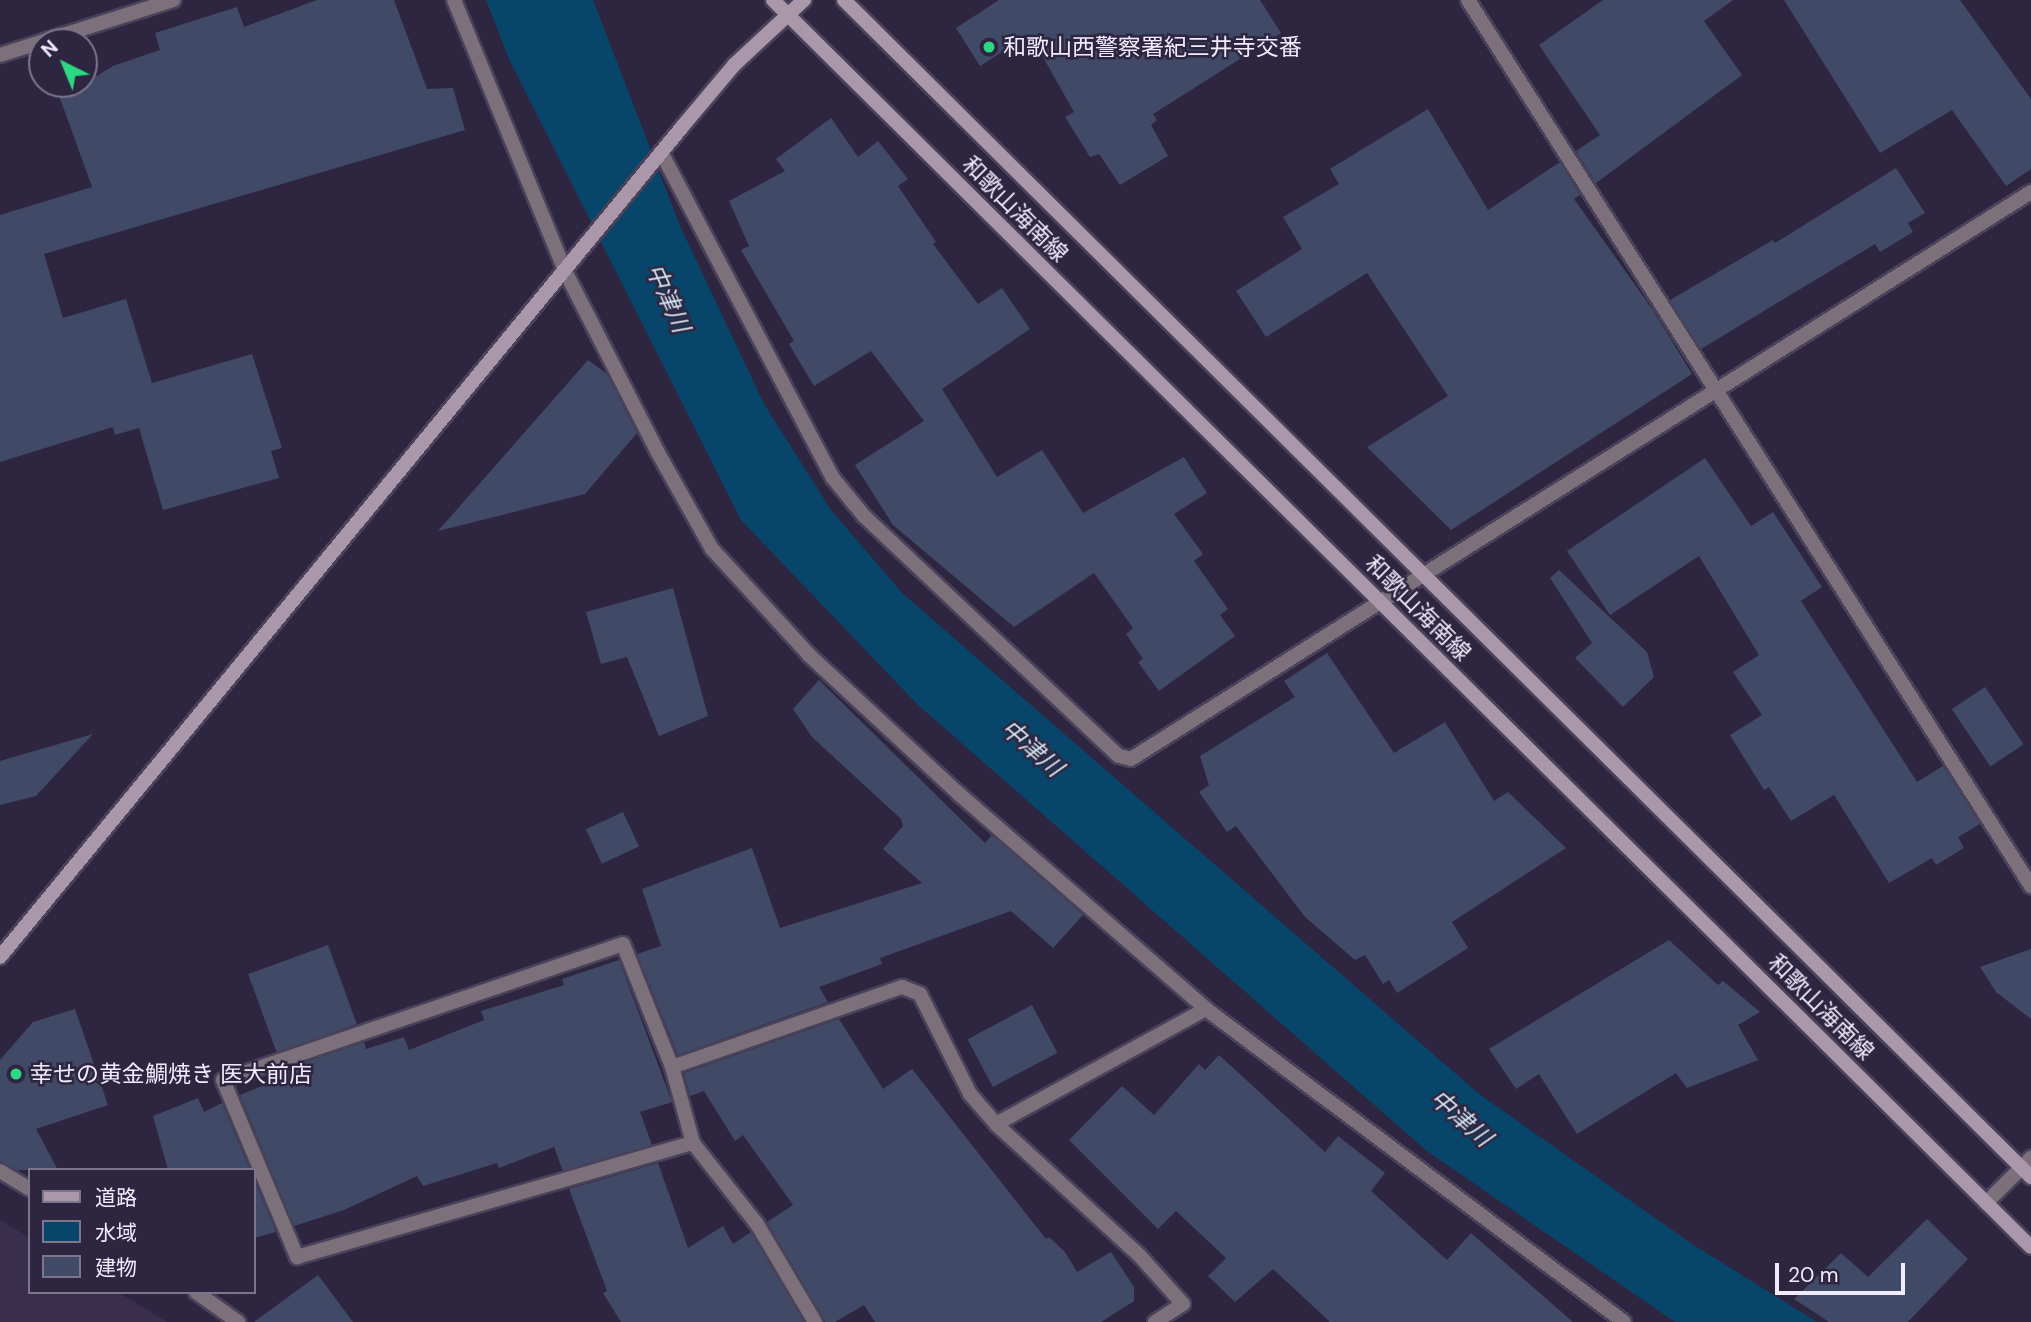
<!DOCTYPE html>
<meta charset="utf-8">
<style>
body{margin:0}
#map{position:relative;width:2031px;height:1322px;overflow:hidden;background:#2e2640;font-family:"DM Sans","Noto Sans JP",sans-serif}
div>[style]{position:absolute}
.built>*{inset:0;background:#392e4e}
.water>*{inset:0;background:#07466a}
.building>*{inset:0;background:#404965;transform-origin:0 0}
.roads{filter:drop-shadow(2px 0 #49425a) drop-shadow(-2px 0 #49425a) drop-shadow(0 2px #49425a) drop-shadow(0 -2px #49425a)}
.street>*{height:14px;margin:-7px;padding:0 7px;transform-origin:7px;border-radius:7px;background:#7c707b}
.secondary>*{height:14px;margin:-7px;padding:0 7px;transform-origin:7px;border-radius:7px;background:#aa97a9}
.dots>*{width:19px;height:19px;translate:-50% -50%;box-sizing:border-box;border:4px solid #2e2640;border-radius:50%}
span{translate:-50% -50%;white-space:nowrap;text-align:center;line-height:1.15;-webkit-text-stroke:5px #2e2640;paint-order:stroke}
.poi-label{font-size:23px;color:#f0ebfd}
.left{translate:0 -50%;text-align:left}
.street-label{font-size:23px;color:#f0ebfd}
.water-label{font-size:24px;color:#d2e4f2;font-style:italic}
.legend{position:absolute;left:28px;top:1168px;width:228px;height:126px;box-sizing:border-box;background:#2e2640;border:2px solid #7c758c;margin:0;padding:9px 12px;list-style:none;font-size:21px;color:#f0ebfd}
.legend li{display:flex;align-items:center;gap:14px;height:35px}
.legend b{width:35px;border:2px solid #7c758c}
.north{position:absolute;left:28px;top:28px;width:70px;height:70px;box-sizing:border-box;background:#2e2640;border:2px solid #7c758c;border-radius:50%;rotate:317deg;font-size:19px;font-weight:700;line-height:28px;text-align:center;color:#f0ebfd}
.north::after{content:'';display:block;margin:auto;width:24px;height:32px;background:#2dd884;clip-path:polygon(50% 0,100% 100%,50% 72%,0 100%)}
.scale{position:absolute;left:1775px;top:1263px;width:130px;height:32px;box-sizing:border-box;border:4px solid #f0ebfd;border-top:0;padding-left:9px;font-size:21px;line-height:24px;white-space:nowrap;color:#f0ebfd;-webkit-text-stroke:5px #2e2640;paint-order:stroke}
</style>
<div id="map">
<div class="built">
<i style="clip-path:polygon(0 1220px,30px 1238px,30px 1292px,118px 1292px,167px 1322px,0 1322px)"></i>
</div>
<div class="water">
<i style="clip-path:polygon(486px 0,593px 0,680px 226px,764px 404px,831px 510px,903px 594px,1479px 1094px,1692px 1244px,1817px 1322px,1675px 1322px,1427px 1151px,918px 705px,741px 520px,509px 59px)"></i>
</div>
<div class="building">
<i style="clip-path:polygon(317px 0,394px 0,427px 89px,453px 88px,465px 130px,44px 254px,63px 318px,126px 299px,152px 383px,252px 354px,282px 448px,271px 451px,279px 478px,163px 510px,139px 428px,115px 435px,113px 427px,0 462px,0 215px,92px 187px,57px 90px,84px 84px,113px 66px,160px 50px,155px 33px,237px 7px,244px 27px)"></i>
<i style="clip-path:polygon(999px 0,1260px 0,1281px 33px,1153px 114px,1157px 120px,1151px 125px,1168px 156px,1120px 185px,1099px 154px,1090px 157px,1065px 117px,1074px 112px,1030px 34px,980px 66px,956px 28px)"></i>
<i style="clip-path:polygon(1603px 0,1733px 0,1704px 21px,1742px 75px,1596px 183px,1576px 151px,1600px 135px,1539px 45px)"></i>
<i style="clip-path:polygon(1784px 0,1960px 0,2031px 99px,2031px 169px,2006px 186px,1952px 110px,1880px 153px)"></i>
<i style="clip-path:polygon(1428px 109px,1488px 210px,1560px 162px,1580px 195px,1574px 199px,1653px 310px,1692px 374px,1451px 530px,1367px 447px,1448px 396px,1367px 273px,1266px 337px,1236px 291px,1302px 249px,1283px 217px,1339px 184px,1330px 169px)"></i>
<i style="clip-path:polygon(831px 118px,858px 157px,878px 141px,908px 179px,898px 186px,936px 242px,933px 244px,978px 304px,1002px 288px,1030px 329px,942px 389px,997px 477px,1042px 450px,1083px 513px,1184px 457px,1207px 493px,1174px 514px,1203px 554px,1194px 561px,1228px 609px,1220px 615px,1235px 636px,1159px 691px,1138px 662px,1143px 659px,1126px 634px,1133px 628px,1094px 573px,1014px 627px,893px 525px,855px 465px,924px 421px,871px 351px,814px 386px,789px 344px,794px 341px,741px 250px,749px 246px,729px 201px,785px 171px,776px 159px)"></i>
<i style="clip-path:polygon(1896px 168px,1925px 213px,1908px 223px,1913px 232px,1880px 252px,1875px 244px,1701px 349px,1670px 300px,1773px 240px,1775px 243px)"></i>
<i style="clip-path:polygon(588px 360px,607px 374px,637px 433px,585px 494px,438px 531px)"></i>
<i style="clip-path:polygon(1705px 458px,1751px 526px,1773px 512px,1822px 587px,1801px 601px,1917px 782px,1943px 766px,1980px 824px,1958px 837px,1964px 848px,1936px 865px,1932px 858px,1889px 883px,1834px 795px,1791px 821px,1769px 787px,1764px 790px,1730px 735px,1762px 715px,1733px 672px,1759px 655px,1699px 556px,1610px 615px,1567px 551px)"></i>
<i style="clip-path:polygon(1559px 570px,1647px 652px,1654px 677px,1623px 707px,1575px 658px,1592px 643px,1550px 578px)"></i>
<i style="clip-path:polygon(673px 588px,708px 716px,659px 736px,627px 657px,601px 664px,586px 612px)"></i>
<i style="clip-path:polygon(1327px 653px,1394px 753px,1445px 722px,1494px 801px,1508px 792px,1566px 848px,1452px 922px,1468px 948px,1397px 993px,1389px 980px,1383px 984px,1365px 955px,1355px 960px,1305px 917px,1236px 826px,1227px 832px,1199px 792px,1209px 785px,1200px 756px,1295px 697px,1284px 681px)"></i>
<i style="clip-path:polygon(819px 680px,985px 843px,992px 835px,1083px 915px,1053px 948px,1011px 911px,880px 958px,882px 964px,819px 987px,828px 1002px,678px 1055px,637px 954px,661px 946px,642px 889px,752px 848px,780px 928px,922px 883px,883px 849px,903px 826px,901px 819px,812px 737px,793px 709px)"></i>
<i style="left:1985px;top:687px;width:69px;height:40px;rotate:56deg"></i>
<i style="clip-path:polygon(93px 734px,36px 796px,0 805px,0 761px)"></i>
<i style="left:623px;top:812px;width:38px;height:41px;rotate:65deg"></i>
<i style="clip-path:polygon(1669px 940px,1718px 985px,1723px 981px,1760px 1012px,1738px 1025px,1758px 1060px,1687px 1088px,1676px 1073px,1577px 1134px,1539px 1074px,1516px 1089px,1489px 1049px)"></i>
<i style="left:328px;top:945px;width:84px;height:85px;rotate:70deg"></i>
<i style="clip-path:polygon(2031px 949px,2031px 1019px,1996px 992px,1980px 967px)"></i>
<i style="clip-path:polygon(619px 960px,672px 1102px,640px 1112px,652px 1145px,563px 1171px,554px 1147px,499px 1168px,497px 1163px,423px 1186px,417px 1176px,344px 1210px,294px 1226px,240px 1095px,284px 1077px,282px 1070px,364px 1042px,366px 1049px,404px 1037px,409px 1050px,484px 1020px,481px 1011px,564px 985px,562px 979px)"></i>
<i style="left:1032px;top:1005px;width:54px;height:73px;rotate:62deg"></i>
<i style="clip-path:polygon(75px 1009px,108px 1105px,36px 1129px,58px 1170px,17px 1170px,0 1161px,0 1060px,33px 1022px)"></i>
<i style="clip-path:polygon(839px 1019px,883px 1089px,912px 1069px,1046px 1239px,1049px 1237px,1065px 1252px,1077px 1272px,1111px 1252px,1134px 1287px,1134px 1301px,1101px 1322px,875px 1322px,864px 1305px,835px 1322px,825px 1322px,767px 1222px,793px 1205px,743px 1135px,735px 1141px,704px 1091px,690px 1096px,684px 1073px)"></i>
<i style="clip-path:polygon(1219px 1055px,1325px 1152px,1338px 1136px,1385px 1173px,1371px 1191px,1447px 1260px,1471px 1233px,1573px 1322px,1330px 1322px,1273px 1269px,1235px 1302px,1208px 1276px,1226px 1258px,1176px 1211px,1158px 1229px,1069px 1140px,1122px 1086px,1154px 1115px,1199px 1064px,1205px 1070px)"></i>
<i style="clip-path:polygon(198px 1098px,204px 1112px,222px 1103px,250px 1170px,168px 1170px,153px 1116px)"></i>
<i style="clip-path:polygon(658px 1163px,688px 1248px,723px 1226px,733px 1244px,751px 1232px,804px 1322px,621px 1322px,603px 1293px,607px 1291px,569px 1189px)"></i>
<i style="clip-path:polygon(254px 1179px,276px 1232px,254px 1238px)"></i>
<i style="clip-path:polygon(1927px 1219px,1968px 1259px,1908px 1322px,1829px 1322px,1794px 1299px,1841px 1253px,1868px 1277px)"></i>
<i style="clip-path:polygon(318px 1275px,353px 1322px,254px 1322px)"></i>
</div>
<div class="roads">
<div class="street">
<i style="left:454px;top:0;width:293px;rotate:67.7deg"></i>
<i style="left:565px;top:271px;width:202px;rotate:62.9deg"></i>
<i style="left:657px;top:451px;width:112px;rotate:60.7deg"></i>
<i style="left:712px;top:549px;width:144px;rotate:47.5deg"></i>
<i style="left:809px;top:655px;width:205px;rotate:42.8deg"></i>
<i style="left:959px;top:794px;width:327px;rotate:41deg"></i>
<i style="left:1206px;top:1009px;width:522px;rotate:36.83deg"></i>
<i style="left:1468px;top:0;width:1050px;rotate:57.57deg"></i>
<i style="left:0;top:55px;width:182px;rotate:-17.6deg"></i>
<i style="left:661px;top:152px;width:369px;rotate:62.2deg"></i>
<i style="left:833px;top:478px;width:49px;rotate:50.8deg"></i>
<i style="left:864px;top:516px;width:350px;rotate:43.3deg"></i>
<i style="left:1119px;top:756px;width:12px;rotate:14deg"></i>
<i style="left:1131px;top:759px;width:1064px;rotate:-32.21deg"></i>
<i style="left:672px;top:1067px;width:132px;rotate:-111.7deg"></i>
<i style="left:623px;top:944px;width:422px;rotate:161.2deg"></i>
<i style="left:223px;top:1080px;width:192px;rotate:67.3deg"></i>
<i style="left:297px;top:1257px;width:412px;rotate:-16.1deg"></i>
<i style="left:693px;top:1143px;width:103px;rotate:51.7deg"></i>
<i style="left:757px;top:1224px;width:114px;rotate:59.4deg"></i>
<i style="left:693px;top:1143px;width:79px;rotate:-105.4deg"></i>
<i style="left:672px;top:1067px;width:244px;rotate:-19.2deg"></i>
<i style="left:902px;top:987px;width:19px;rotate:21deg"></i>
<i style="left:920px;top:994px;width:112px;rotate:63.4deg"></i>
<i style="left:970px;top:1094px;width:40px;rotate:49deg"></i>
<i style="left:0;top:1171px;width:35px;rotate:31deg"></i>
<i style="left:1986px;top:1203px;width:64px;rotate:-45deg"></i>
<i style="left:196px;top:1292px;width:52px;rotate:35.5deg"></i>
<i style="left:1155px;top:1322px;width:33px;rotate:-33deg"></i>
<i style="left:1183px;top:1304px;width:64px;rotate:-131.9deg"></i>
<i style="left:1140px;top:1256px;width:195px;rotate:-137.5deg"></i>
<i style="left:996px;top:1124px;width:239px;rotate:-28.7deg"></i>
</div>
<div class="secondary">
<i style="left:773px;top:0;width:1771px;rotate:44.75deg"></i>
<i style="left:844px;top:0;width:1672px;rotate:44.76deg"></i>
<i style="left:0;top:957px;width:1074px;rotate:-50.59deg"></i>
<i style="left:682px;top:127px;width:81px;rotate:-50deg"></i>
<i style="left:734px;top:65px;width:96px;rotate:-42.9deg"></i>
</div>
</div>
<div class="dots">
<i style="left:989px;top:47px;background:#2dd884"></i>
<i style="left:16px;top:1074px;background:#2dd884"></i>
</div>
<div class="poi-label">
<span class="left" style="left:1003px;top:47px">和歌山西警察署紀三井寺交番</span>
<span class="left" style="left:30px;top:1074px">幸せの黄金鯛焼き 医大前店</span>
</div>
<div class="street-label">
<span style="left:1015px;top:209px;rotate:45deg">和歌山海南線</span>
<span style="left:1418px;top:608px;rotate:45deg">和歌山海南線</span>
<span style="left:1821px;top:1007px;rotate:45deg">和歌山海南線</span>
</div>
<div class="water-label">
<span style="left:668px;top:298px;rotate:66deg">中津川</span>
<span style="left:1032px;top:748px;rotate:41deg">中津川</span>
<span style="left:1461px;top:1118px;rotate:41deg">中津川</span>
</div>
<ul class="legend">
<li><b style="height:9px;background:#aa97a9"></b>道路</li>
<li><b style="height:19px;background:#07466a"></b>水域</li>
<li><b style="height:19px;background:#404965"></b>建物</li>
</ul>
<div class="north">N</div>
<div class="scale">20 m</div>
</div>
